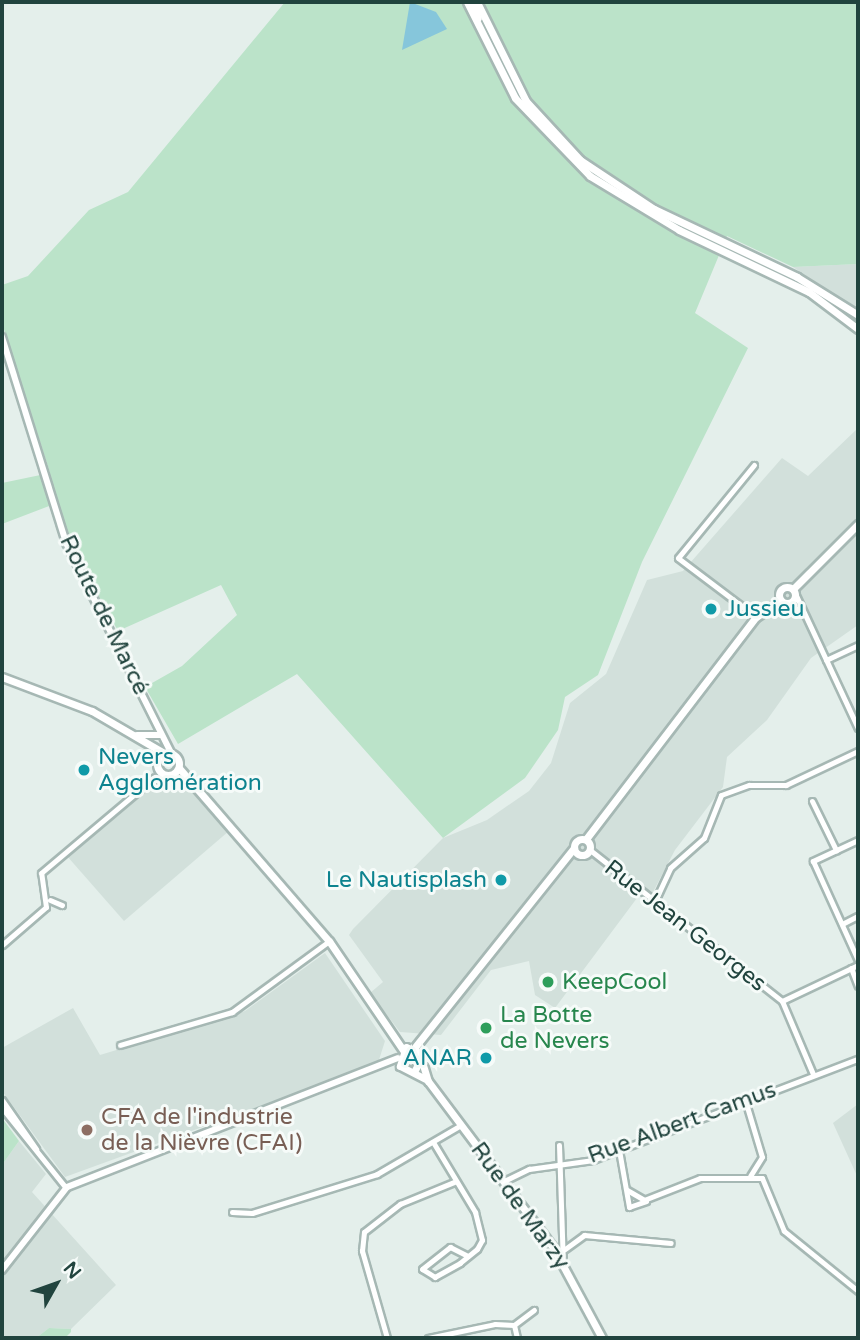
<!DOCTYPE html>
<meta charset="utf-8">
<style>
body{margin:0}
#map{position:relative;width:860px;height:1340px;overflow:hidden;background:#e4efeb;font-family:"Varela Round",sans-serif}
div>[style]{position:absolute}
.built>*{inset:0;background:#d2e0db}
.green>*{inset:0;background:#bbe3c9}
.water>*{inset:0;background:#86c6db}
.roads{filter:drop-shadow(2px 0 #a6b8b4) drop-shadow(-2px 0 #a6b8b4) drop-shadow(0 2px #a6b8b4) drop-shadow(0 -2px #a6b8b4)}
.minor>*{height:5px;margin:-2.5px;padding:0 2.5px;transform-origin:2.5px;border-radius:2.5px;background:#fff}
.tertiary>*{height:6px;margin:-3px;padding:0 3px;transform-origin:3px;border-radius:3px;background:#fff}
.secondary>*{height:7px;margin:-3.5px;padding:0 3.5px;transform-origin:3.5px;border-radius:3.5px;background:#fff}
.secondary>.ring{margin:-3.5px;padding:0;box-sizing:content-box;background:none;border:7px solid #fff;border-radius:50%}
.dots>*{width:19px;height:19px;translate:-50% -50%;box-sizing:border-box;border:4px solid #f6fbf9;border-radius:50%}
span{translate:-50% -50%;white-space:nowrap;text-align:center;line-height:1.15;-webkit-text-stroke:6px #f6fbf9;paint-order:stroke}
.culture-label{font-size:23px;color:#0d838f}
.left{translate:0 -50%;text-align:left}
.right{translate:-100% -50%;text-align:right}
.street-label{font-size:23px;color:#21443e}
.leisure-label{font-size:23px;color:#27864d}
.education-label{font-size:23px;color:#785e54}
.frame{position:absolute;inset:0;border:4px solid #21443e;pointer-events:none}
.north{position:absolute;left:21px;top:1249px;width:70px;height:70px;-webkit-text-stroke:5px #f6fbf9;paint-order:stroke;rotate:50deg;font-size:19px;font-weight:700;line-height:28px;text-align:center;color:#21443e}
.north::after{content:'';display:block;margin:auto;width:24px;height:32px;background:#21443e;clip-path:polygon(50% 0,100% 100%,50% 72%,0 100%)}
</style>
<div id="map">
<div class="built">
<i style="clip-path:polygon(858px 264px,858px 312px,793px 267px)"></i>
<i style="clip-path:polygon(858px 428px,858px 625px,811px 658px,767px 720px,727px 757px,723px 787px,675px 850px,653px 892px,637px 898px,555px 1008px,535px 995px,529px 961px,491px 970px,441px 1035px,400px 1032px,370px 993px,383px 982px,349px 935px,353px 929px,443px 838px,487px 820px,529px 791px,551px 763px,570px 703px,606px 674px,647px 580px,683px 571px,782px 458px,808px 476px)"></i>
<i style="clip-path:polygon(163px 777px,200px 795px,229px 831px,124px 921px,67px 856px)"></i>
<i style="clip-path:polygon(325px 953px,385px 1041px,378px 1063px,65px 1177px,2px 1091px,2px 1048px,73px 1008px,100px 1055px,245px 1011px)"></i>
<i style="clip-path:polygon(858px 1104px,858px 1178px,833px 1123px)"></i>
<i style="clip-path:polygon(19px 1141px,46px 1174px,32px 1192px,116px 1285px,71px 1329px,49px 1328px,36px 1338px,2px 1338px,2px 1165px)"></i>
</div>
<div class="green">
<i style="clip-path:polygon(285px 2px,858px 2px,858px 264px,793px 267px,727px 236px,695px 313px,748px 348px,642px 562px,598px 675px,565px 697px,558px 730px,525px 778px,443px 838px,297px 674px,178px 744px,145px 687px,182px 666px,237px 615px,221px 585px,118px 631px,76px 555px,57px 503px,2px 524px,2px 483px,50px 473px,2px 323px,2px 285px,28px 276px,89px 210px,128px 192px)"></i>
<i style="clip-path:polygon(2px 1118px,19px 1141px,2px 1165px)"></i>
<i style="clip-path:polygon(49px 1328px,71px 1329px,71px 1332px,65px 1338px,36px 1338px)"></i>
</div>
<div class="water">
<i style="clip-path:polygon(410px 2px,436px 12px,447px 29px,402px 50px)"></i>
</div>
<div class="roads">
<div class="minor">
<i style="left:754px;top:465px;width:120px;rotate:129.3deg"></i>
<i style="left:678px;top:558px;width:98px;rotate:37.1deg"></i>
<i style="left:794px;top:591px;width:151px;rotate:65deg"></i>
<i style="left:786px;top:603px;width:20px;rotate:30deg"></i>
<i style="left:826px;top:660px;width:35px;rotate:-25deg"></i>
<i style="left:812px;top:801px;width:55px;rotate:63.9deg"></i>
<i style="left:858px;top:840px;width:50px;rotate:155deg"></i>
<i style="left:813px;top:861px;width:109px;rotate:65.6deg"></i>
<i style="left:590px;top:850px;width:244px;rotate:38.2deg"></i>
<i style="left:50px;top:900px;width:13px;rotate:23deg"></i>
<i style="left:654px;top:903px;width:38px;rotate:-65deg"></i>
<i style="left:670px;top:868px;width:45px;rotate:-41.4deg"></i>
<i style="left:704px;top:838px;width:46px;rotate:-68.4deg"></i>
<i style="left:721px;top:795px;width:30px;rotate:-20deg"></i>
<i style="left:749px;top:785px;width:37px"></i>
<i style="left:786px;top:785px;width:80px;rotate:-25.3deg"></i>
<i style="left:842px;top:924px;width:18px;rotate:-27deg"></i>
<i style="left:2px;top:945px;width:58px;rotate:-40.8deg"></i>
<i style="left:46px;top:907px;width:34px;rotate:-98deg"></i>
<i style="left:41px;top:873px;width:149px;rotate:-40.1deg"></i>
<i style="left:851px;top:968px;width:19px;rotate:69deg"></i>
<i style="left:782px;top:1001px;width:84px;rotate:-25.3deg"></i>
<i style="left:782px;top:1001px;width:79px;rotate:67deg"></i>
<i style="left:120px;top:1045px;width:117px;rotate:-16.4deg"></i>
<i style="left:232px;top:1012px;width:120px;rotate:-36.2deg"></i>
<i style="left:2px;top:1100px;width:60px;rotate:55.2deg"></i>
<i style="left:745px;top:1100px;width:59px;rotate:73.4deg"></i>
<i style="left:762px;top:1157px;width:22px;rotate:122deg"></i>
<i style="left:2px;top:1108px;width:102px;rotate:51.3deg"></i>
<i style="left:433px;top:1142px;width:82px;rotate:59deg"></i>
<i style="left:475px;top:1212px;width:29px;rotate:76deg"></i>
<i style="left:482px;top:1240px;width:10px;rotate:119deg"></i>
<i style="left:477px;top:1249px;width:22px;rotate:141deg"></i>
<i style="left:460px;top:1263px;width:29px;rotate:151deg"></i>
<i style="left:435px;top:1277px;width:15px;rotate:-148deg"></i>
<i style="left:422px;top:1269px;width:36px;rotate:-38deg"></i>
<i style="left:450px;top:1247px;width:20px;rotate:27deg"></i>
<i style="left:559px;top:1145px;width:119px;rotate:88.1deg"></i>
<i style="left:619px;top:1150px;width:58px;rotate:80deg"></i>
<i style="left:629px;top:1207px;width:18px;rotate:-19deg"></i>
<i style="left:504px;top:1181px;width:28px;rotate:-26deg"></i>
<i style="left:529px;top:1169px;width:65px;rotate:-8deg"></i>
<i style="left:593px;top:1160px;width:284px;rotate:-20.9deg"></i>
<i style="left:627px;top:1190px;width:20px;rotate:30deg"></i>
<i style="left:644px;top:1200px;width:60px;rotate:-21.4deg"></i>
<i style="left:700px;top:1178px;width:62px"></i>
<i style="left:762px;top:1178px;width:57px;rotate:67.5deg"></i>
<i style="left:784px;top:1231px;width:95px;rotate:39deg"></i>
<i style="left:232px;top:1212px;width:20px;rotate:3deg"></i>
<i style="left:252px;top:1213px;width:131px;rotate:-17.3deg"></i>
<i style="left:377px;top:1174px;width:97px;rotate:-30.3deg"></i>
<i style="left:565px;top:1249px;width:24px;rotate:-36deg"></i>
<i style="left:584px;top:1235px;width:87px;rotate:5.3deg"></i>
<i style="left:514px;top:1325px;width:25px;rotate:-37deg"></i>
<i style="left:387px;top:1338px;width:91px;rotate:-106deg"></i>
<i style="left:362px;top:1251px;width:19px;rotate:-84deg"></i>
<i style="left:364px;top:1232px;width:46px;rotate:-37.9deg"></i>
<i style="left:400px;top:1204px;width:58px;rotate:-22.2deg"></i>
<i style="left:428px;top:1338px;width:68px;rotate:-11.8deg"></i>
<i style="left:495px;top:1324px;width:19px;rotate:3deg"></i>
<i style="left:514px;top:1325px;width:13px;rotate:77deg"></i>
</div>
<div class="tertiary">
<i style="left:472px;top:2px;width:18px;rotate:68deg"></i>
<i style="left:2px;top:337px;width:216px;rotate:72.7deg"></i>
<i style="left:66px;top:543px;width:235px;rotate:63.4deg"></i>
<i style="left:137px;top:735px;width:24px"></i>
<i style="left:2px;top:1270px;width:105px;rotate:-51.9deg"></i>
<i style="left:67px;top:1187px;width:355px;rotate:-21.3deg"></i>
</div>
<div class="secondary">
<i style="left:467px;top:2px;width:107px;rotate:63.4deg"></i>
<i style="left:515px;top:98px;width:108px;rotate:46.1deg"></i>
<i style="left:590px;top:176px;width:104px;rotate:31.2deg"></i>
<i style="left:679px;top:230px;width:144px;rotate:25.5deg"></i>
<i style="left:809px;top:292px;width:61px;rotate:37.1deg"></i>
<i style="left:477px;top:2px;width:110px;rotate:63.7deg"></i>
<i style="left:526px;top:101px;width:80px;rotate:47.5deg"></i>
<i style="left:580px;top:160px;width:89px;rotate:33.5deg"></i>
<i style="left:654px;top:209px;width:158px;rotate:25.4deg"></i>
<i style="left:797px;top:277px;width:72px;rotate:31.9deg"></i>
<i class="ring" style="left:779px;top:587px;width:9px;height:9px"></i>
<i style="left:793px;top:589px;width:92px;rotate:-45deg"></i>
<i style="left:2px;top:677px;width:96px;rotate:20.7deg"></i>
<i style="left:92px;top:711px;width:83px;rotate:30.3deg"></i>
<i class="ring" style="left:157px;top:753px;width:15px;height:15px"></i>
<i style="left:179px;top:768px;width:229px;rotate:49.1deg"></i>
<i style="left:329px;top:941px;width:132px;rotate:55.8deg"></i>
<i class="ring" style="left:574px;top:839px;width:9px;height:9px"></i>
<i style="left:586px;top:839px;width:280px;rotate:-52.6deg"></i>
<i style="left:756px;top:617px;width:30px;rotate:-34deg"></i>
<i style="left:415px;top:1047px;width:255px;rotate:-51.4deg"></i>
<i style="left:423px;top:1065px;width:17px;rotate:73deg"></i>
<i style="left:428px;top:1081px;width:210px;rotate:53.1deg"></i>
<i style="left:554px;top:1249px;width:101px;rotate:61.7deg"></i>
<i style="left:414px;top:1072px;width:20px;rotate:-63deg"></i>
<i style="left:423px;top:1054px;width:18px;rotate:-158deg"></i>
<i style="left:406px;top:1047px;width:20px;rotate:108deg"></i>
<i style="left:400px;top:1066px;width:30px;rotate:27deg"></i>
</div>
</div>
<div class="dots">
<i style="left:711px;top:609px;background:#0f9aa8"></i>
<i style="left:84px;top:770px;background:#0f9aa8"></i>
<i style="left:501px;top:880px;background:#0f9aa8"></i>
<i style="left:548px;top:982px;background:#2e9e5b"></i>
<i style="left:486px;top:1028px;background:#2e9e5b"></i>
<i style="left:486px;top:1058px;background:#0f9aa8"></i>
<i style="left:87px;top:1130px;background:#8d6e63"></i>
</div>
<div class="culture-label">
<span class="left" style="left:725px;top:609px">Jussieu</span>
<span class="left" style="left:98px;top:770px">Nevers<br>Agglomération</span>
<span class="right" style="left:487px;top:880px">Le Nautisplash</span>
<span class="right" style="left:472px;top:1058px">ANAR</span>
</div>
<div class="street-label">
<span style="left:104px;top:615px;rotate:64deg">Route de Marcé</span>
<span style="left:685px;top:926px;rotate:38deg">Rue Jean Georges</span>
<span style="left:682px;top:1123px;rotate:-20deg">Rue Albert Camus</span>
<span style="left:520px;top:1206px;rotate:54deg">Rue de Marzy</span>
</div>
<div class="leisure-label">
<span class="left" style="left:562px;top:982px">KeepCool</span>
<span class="left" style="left:500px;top:1028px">La Botte<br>de Nevers</span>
</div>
<div class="education-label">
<span class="left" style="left:101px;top:1130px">CFA de l'industrie<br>de la Nièvre (CFAI)</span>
</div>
<div class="frame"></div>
<div class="north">N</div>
</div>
